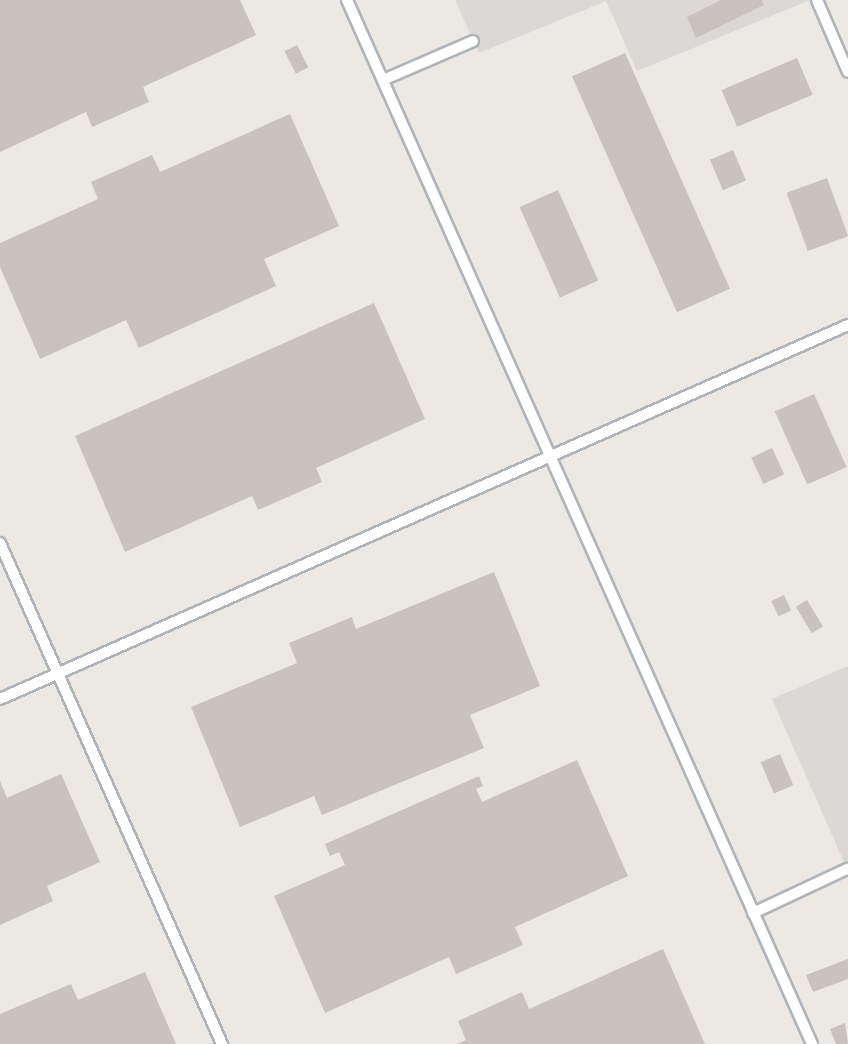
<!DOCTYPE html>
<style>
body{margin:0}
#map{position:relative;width:848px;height:1044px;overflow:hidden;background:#ece8e3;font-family:Mulish,sans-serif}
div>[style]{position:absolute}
.industrial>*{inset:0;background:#dbd8d5}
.building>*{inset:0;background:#c8c3bf;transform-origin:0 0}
.roads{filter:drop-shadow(2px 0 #b0b4b7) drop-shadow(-2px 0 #b0b4b7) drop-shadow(0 2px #b0b4b7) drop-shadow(0 -2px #b0b4b7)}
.lane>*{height:10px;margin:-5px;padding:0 5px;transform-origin:5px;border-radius:5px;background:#fff}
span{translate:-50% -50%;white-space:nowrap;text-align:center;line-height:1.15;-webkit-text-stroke:5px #fff;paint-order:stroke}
</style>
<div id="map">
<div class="industrial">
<i style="clip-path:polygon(455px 0,810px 0,637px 71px,606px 1px,479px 53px)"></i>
<i style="clip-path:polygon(848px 666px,848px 871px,772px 699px)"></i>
</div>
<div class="building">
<i style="clip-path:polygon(0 0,240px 0,256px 35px,143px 87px,149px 102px,92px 127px,86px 112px,0 152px)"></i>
<i style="clip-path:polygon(721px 0,762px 0,764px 5px,696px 38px,687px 17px)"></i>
<i style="left:297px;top:45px;width:25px;height:14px;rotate:63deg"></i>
<i style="left:625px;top:53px;width:258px;height:58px;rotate:66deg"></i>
<i style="left:797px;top:58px;width:40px;height:82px;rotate:67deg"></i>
<i style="clip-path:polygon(290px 114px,339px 226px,264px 259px,276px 286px,139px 348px,126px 320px,40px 359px,0 267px,0 243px,98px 199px,91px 182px,152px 155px,160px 172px)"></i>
<i style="left:733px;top:150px;width:33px;height:25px;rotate:67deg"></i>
<i style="left:827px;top:178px;width:62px;height:43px;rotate:70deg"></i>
<i style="left:558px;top:190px;width:99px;height:42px;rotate:66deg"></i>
<i style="clip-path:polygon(374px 303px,425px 419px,316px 468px,322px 482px,258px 510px,252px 496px,125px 552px,75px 436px)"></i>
<i style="left:814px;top:394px;width:80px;height:43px;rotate:66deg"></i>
<i style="left:772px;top:448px;width:29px;height:23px;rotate:65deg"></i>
<i style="clip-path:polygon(494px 572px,540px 686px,470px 715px,484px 748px,322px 815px,314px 796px,240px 827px,191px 707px,297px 663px,289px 643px,352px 617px,356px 629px)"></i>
<i style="left:784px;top:595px;width:17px;height:14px;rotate:65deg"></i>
<i style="left:807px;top:600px;width:31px;height:13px;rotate:59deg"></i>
<i style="left:780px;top:754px;width:34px;height:21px;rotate:67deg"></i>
<i style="clip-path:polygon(577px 760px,628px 876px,515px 927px,523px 945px,456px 974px,449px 957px,325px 1013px,274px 896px,345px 865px,339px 852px,330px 856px,325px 844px,479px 776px,483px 786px,476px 789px,482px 802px)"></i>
<i style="clip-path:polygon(61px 774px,100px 862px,47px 886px,53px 901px,0 925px,0 781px,7px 798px)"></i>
<i style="clip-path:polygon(663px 949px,705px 1044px,457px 1044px,466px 1040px,458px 1021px,522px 992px,529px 1009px)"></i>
<i style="clip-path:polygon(848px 959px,848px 979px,813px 992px,806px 975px)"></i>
<i style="clip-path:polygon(145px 972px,176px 1044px,0 1044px,0 1014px,71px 984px,78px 1000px)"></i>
<i style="clip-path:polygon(845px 1023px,848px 1044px,836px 1044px,830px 1029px)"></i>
</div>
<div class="roads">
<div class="lane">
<i style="left:347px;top:0;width:1143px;rotate:65.99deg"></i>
<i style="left:817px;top:0;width:78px;rotate:66.7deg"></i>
<i style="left:383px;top:80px;width:98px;rotate:-23.4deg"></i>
<i style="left:0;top:543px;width:548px;rotate:66.1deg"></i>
<i style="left:0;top:699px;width:927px;rotate:-23.8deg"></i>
<i style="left:753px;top:913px;width:104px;rotate:-25.1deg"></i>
</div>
</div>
</div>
